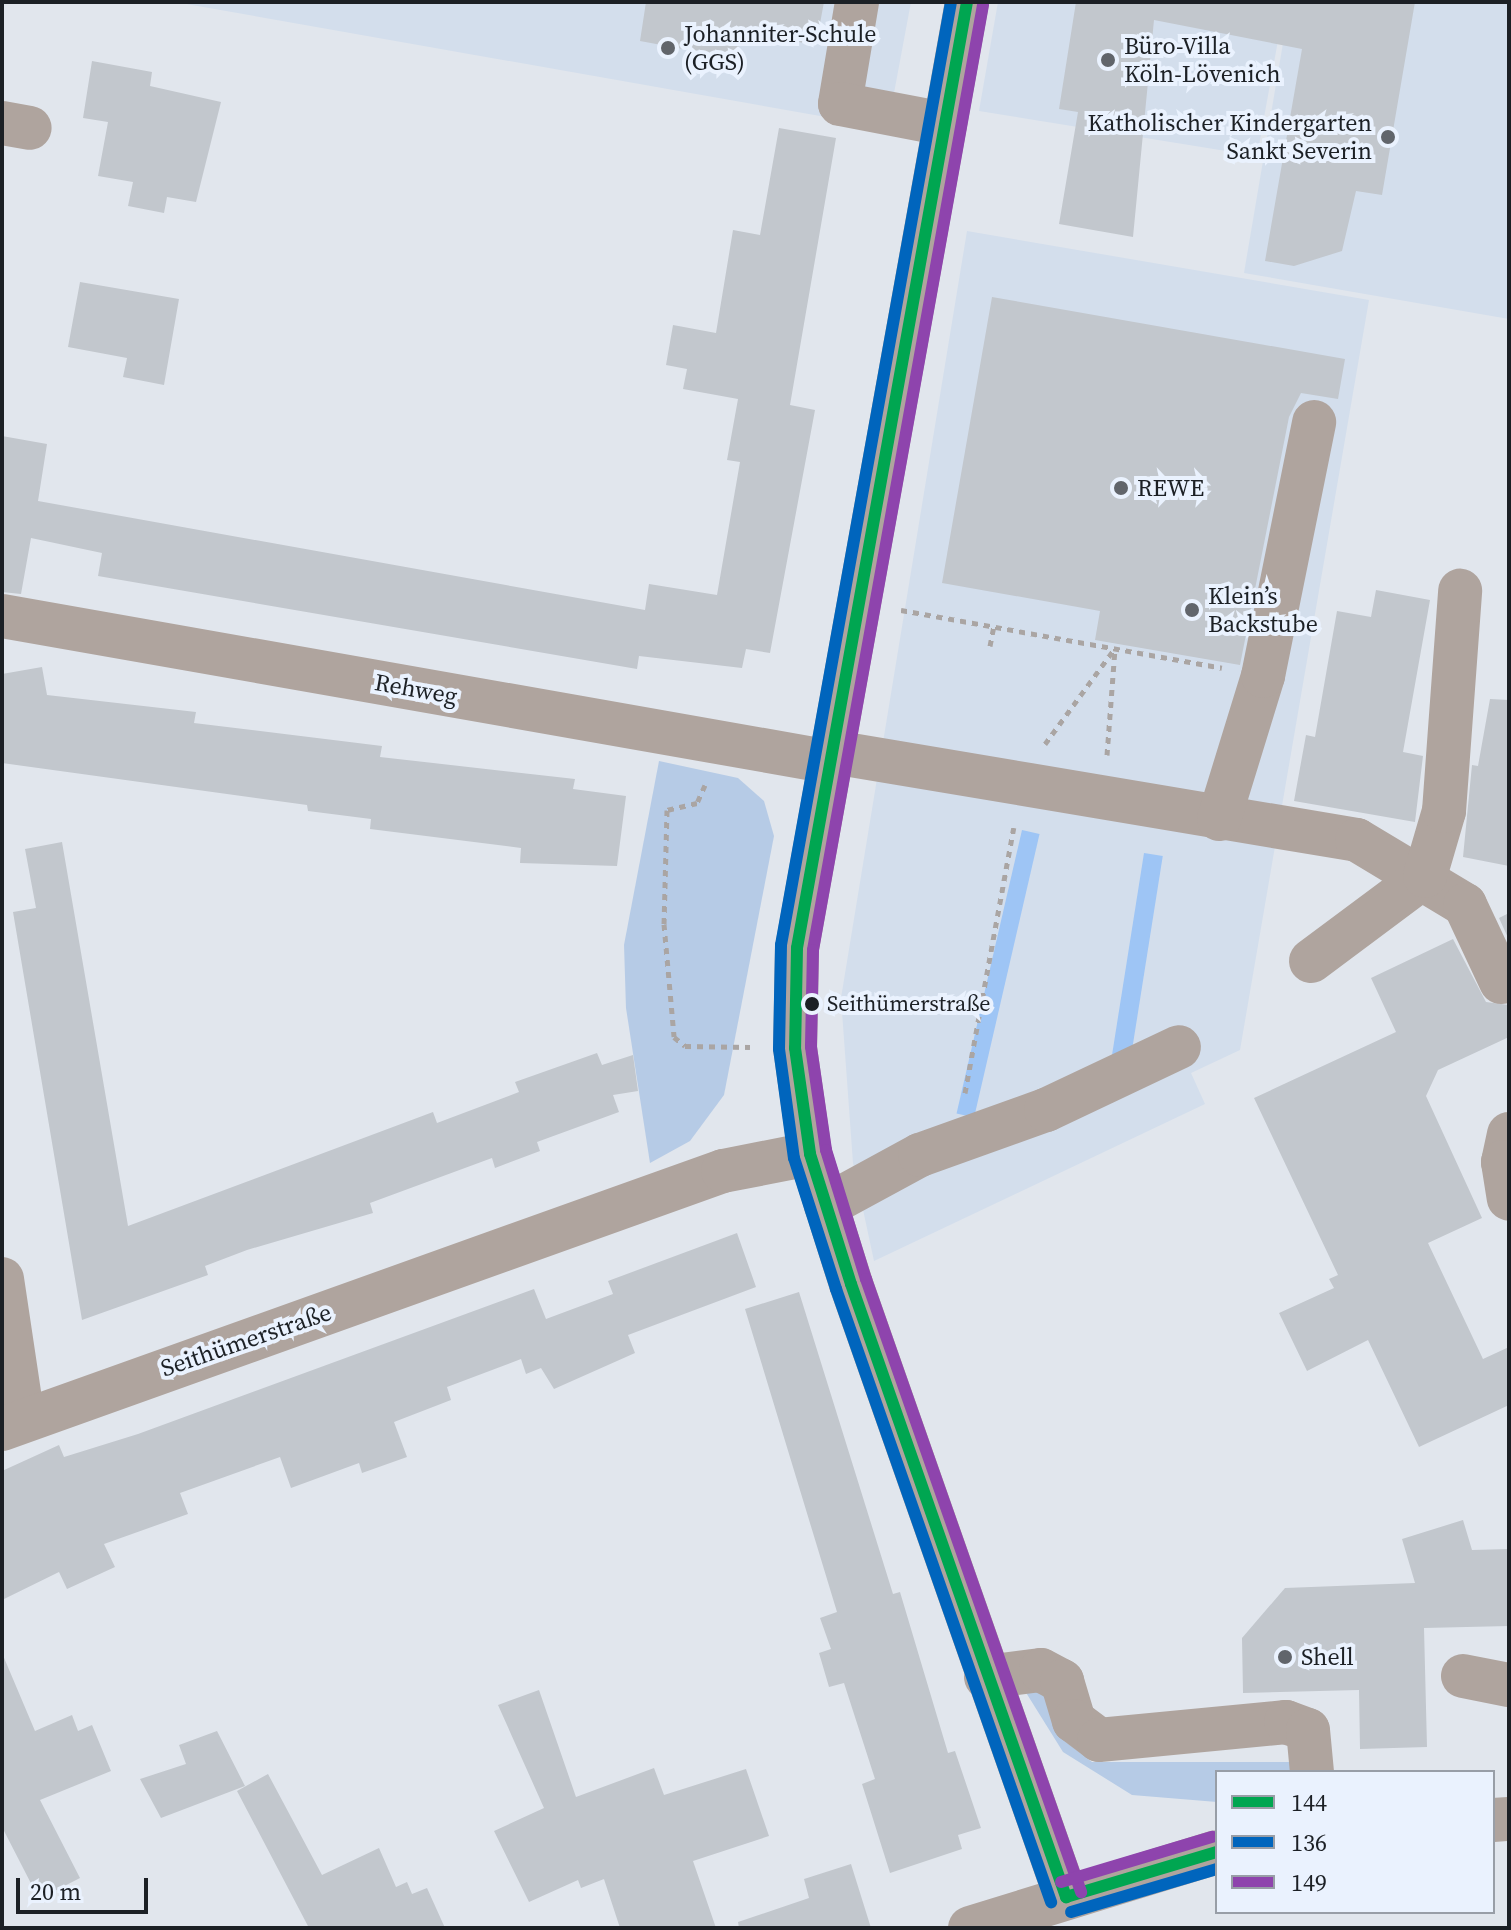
<!DOCTYPE html>
<meta charset="utf-8">
<style>
body{margin:0}
#map{position:relative;width:1511px;height:1930px;overflow:hidden;background:#e1e6ed;font-family:"Source Serif 4",serif}
div>[style]{position:absolute}
.built>*{inset:0;background:#d3deec}
.green>*{inset:0;background:#b6cbe6}
.water>*{inset:0;background:#9ec5f5;transform-origin:0 0}
.building>*{inset:0;background:#c2c7cd}
.path>*{height:5px;margin-top:-2.5px;transform-origin:0;background:repeating-linear-gradient(90deg,#aaa5a3 0 6px,transparent 0 12px)}
.minor>*{height:44px;margin:-22px;padding:0 22px;transform-origin:22px;border-radius:22px;background:#afa49e}
.bus-1>*{height:12px;margin:-6px;padding:0 6px;transform-origin:6px;border-radius:6px;background:#00a651}
.bus-2>*{height:12px;margin:-6px;padding:0 6px;transform-origin:6px;border-radius:6px;background:#0065bd}
.bus-3>*{height:12px;margin:-6px;padding:0 6px;transform-origin:6px;border-radius:6px;background:#8e44ad}
.dots>*{width:22px;height:22px;translate:-50% -50%;box-sizing:border-box;border:4px solid #eaf2fe;border-radius:50%}
span{translate:-50% -50%;white-space:nowrap;text-align:center;line-height:1.15;-webkit-text-stroke:8px #eaf2fe;paint-order:stroke}
.bus-label{font-size:22px;color:#1c2025}
.left{translate:0 -50%;text-align:left}
.poi-label{font-size:24px;color:#1c2025}
.right{translate:-100% -50%;text-align:right}
.street-label{font-size:24px;color:#1c2025}
.frame{position:absolute;inset:0;border:4px solid #1c2025;pointer-events:none}
.legend{position:absolute;left:1215px;top:1770px;width:280px;height:144px;box-sizing:border-box;background:#eaf2fe;border:2px solid #989ea7;margin:0;padding:10px 14px;list-style:none;font-size:24px;color:#1c2025}
.legend li{display:flex;align-items:center;gap:16px;height:40px}
.legend b{width:40px;border:2px solid #989ea7}
.scale{position:absolute;left:16px;top:1878px;width:132px;height:36px;box-sizing:border-box;border:4px solid #1c2025;border-top:0;padding-left:10px;font-size:24px;line-height:28px;white-space:nowrap;color:#1c2025;-webkit-text-stroke:6px #eaf2fe;paint-order:stroke}
</style>
<div id="map">
<div class="built">
<i style="clip-path:polygon(175px 2px,911px 2px,894px 93px,905px 131px)"></i>
<i style="clip-path:polygon(998px 2px,1285px 2px,1257px 156px,979px 111px)"></i>
<i style="clip-path:polygon(1290px 2px,1509px 2px,1509px 319px,1244px 273px)"></i>
<i style="clip-path:polygon(967px 231px,1369px 300px,1240px 1050px,1191px 1073px,1205px 1104px,874px 1261px,853px 1163px,841px 998px)"></i>
</div>
<div class="green">
<i style="clip-path:polygon(659px 761px,738px 778px,764px 801px,774px 836px,724px 1095px,690px 1141px,650px 1163px,626px 1008px,624px 945px)"></i>
<i style="clip-path:polygon(1025px 1691px,1043px 1692px,1061px 1738px,1092px 1762px,1298px 1762px,1296px 1772px,1217px 1772px,1217px 1802px,1132px 1795px,1063px 1752px)"></i>
</div>
<div class="water">
<i style="left:1022px;top:830px;width:18px;height:291px;rotate:13deg"></i>
<i style="left:1144px;top:853px;width:19px;height:211px;rotate:9deg"></i>
</div>
<div class="building">
<i style="clip-path:polygon(646px 2px,824px 2px,816px 45px,741px 32px,737px 59px,640px 41px)"></i>
<i style="clip-path:polygon(1076px 2px,1415px 2px,1382px 195px,1356px 191px,1342px 251px,1294px 266px,1265px 261px,1302px 49px,1154px 20px,1133px 237px,1059px 224px,1078px 112px,1059px 109px)"></i>
<i style="clip-path:polygon(92px 61px,152px 72px,150px 86px,221px 102px,196px 202px,167px 197px,164px 213px,128px 206px,133px 182px,98px 176px,108px 122px,83px 118px)"></i>
<i style="clip-path:polygon(779px 128px,836px 138px,790px 405px,815px 410px,770px 653px,746px 649px,742px 668px,639px 656px,637px 669px,98px 576px,102px 553px,31px 538px,21px 594px,2px 592px,2px 436px,47px 444px,38px 501px,645px 610px,649px 584px,717px 595px,740px 462px,727px 460px,738px 399px,683px 389px,687px 369px,666px 365px,673px 325px,716px 333px,733px 230px,760px 235px)"></i>
<i style="clip-path:polygon(80px 282px,179px 299px,164px 385px,123px 377px,127px 358px,68px 347px)"></i>
<i style="clip-path:polygon(992px 297px,1345px 359px,1338px 399px,1301px 393px,1289px 417px,1240px 665px,1095px 640px,1100px 611px,942px 583px)"></i>
<i style="clip-path:polygon(1376px 590px,1430px 600px,1403px 752px,1423px 756px,1415px 822px,1294px 801px,1306px 735px,1315px 737px,1337px 611px,1371px 617px)"></i>
<i style="clip-path:polygon(42px 667px,47px 695px,196px 712px,194px 723px,382px 746px,380px 757px,575px 779px,573px 789px,626px 796px,617px 866px,520px 863px,521px 848px,370px 829px,371px 819px,308px 811px,307px 805px,2px 763px,2px 674px)"></i>
<i style="clip-path:polygon(1490px 699px,1509px 700px,1509px 866px,1463px 857px,1472px 765px,1478px 766px)"></i>
<i style="clip-path:polygon(62px 842px,128px 1226px,433px 1112px,437px 1123px,519px 1092px,515px 1082px,597px 1053px,602px 1065px,633px 1055px,638px 1091px,613px 1095px,619px 1112px,537px 1142px,540px 1151px,495px 1168px,492px 1158px,370px 1203px,373px 1213px,247px 1250px,205px 1266px,208px 1275px,82px 1320px,13px 912px,36px 908px,25px 849px)"></i>
<i style="clip-path:polygon(1509px 913px,1509px 940px,1499px 918px)"></i>
<i style="clip-path:polygon(1453px 939px,1486px 1002px,1509px 1005px,1509px 1037px,1438px 1070px,1426px 1096px,1482px 1218px,1428px 1243px,1483px 1359px,1509px 1347px,1509px 1405px,1419px 1447px,1368px 1340px,1307px 1371px,1279px 1313px,1334px 1288px,1329px 1279px,1338px 1275px,1254px 1098px,1396px 1032px,1371px 978px)"></i>
<i style="clip-path:polygon(737px 1233px,756px 1287px,628px 1335px,635px 1353px,554px 1389px,541px 1368px,526px 1374px,521px 1359px,447px 1387px,451px 1400px,394px 1422px,407px 1457px,362px 1473px,359px 1463px,291px 1488px,280px 1457px,180px 1493px,188px 1514px,104px 1544px,115px 1567px,67px 1589px,59px 1572px,2px 1600px,2px 1471px,59px 1445px,64px 1457px,138px 1434px,534px 1289px,546px 1319px,613px 1294px,608px 1281px)"></i>
<i style="clip-path:polygon(799px 1292px,893px 1594px,900px 1592px,948px 1753px,955px 1751px,981px 1828px,958px 1835px,962px 1849px,890px 1873px,862px 1784px,875px 1779px,844px 1683px,829px 1687px,819px 1653px,831px 1649px,820px 1618px,837px 1612px,745px 1309px)"></i>
<i style="clip-path:polygon(1463px 1520px,1472px 1550px,1509px 1549px,1509px 1626px,1424px 1628px,1427px 1747px,1360px 1749px,1359px 1690px,1243px 1693px,1242px 1638px,1285px 1588px,1415px 1583px,1402px 1539px)"></i>
<i style="clip-path:polygon(2px 1653px,35px 1731px,72px 1715px,78px 1731px,92px 1725px,111px 1771px,40px 1800px,80px 1878px,39px 1899px,2px 1827px)"></i>
<i style="clip-path:polygon(539px 1690px,576px 1797px,654px 1768px,664px 1795px,746px 1769px,769px 1836px,693px 1861px,716px 1928px,620px 1928px,601px 1870px,604px 1879px,581px 1888px,578px 1880px,529px 1902px,494px 1831px,544px 1808px,498px 1705px)"></i>
<i style="clip-path:polygon(217px 1731px,245px 1786px,161px 1818px,140px 1779px,186px 1764px,179px 1745px)"></i>
<i style="clip-path:polygon(268px 1774px,322px 1875px,379px 1848px,396px 1887px,407px 1882px,412px 1894px,427px 1888px,445px 1928px,309px 1928px,237px 1791px)"></i>
<i style="clip-path:polygon(851px 1864px,871px 1928px,739px 1928px,738px 1922px,809px 1898px,804px 1879px)"></i>
</div>
<div class="path">
<i style="left:901px;top:610px;width:326px;rotate:10.2deg"></i>
<i style="left:990px;top:646px;width:20px;rotate:-79deg"></i>
<i style="left:1045px;top:744px;width:119px;rotate:-53.9deg"></i>
<i style="left:1107px;top:755px;width:106px;rotate:-85.7deg"></i>
<i style="left:705px;top:785px;width:20px;rotate:114deg"></i>
<i style="left:697px;top:803px;width:31px;rotate:167deg"></i>
<i style="left:667px;top:810px;width:114px;rotate:91.5deg"></i>
<i style="left:664px;top:924px;width:113px;rotate:84.9deg"></i>
<i style="left:674px;top:1037px;width:14px;rotate:39deg"></i>
<i style="left:685px;top:1046px;width:65px;rotate:0.9deg"></i>
<i style="left:965px;top:1093px;width:270px;rotate:-79.6deg"></i>
</div>
<div class="minor">
<i style="left:857px;top:2px;width:103px;rotate:99.5deg"></i>
<i style="left:840px;top:104px;width:107px;rotate:10.8deg"></i>
<i style="left:967px;top:2px;width:961px;rotate:100.19deg"></i>
<i style="left:797px;top:948px;width:100px;rotate:91.1deg"></i>
<i style="left:795px;top:1048px;width:107px;rotate:81.9deg"></i>
<i style="left:810px;top:1154px;width:136px;rotate:72.5deg"></i>
<i style="left:851px;top:1284px;width:650px;rotate:70.67deg"></i>
<i style="left:2px;top:123px;width:28px;rotate:10deg"></i>
<i style="left:2px;top:616px;width:842px;rotate:9.99deg"></i>
<i style="left:833px;top:752px;width:531px;rotate:9.53deg"></i>
<i style="left:1357px;top:840px;width:126px;rotate:31deg"></i>
<i style="left:1465px;top:905px;width:85px;rotate:64.9deg"></i>
<i style="left:1219px;top:819px;width:150px;rotate:-72.9deg"></i>
<i style="left:1263px;top:676px;width:259px;rotate:-78.6deg"></i>
<i style="left:1311px;top:961px;width:142px;rotate:-36.7deg"></i>
<i style="left:1425px;top:876px;width:68px;rotate:-73.7deg"></i>
<i style="left:1444px;top:811px;width:221px;rotate:-85.8deg"></i>
<i style="left:1509px;top:1134px;width:29px;rotate:102deg"></i>
<i style="left:1503px;top:1162px;width:37px;rotate:81deg"></i>
<i style="left:826px;top:1206px;width:107px;rotate:-28.5deg"></i>
<i style="left:920px;top:1155px;width:134px;rotate:-19.7deg"></i>
<i style="left:1046px;top:1110px;width:147px;rotate:-25.3deg"></i>
<i style="left:2px;top:1279px;width:142px;rotate:81.5deg"></i>
<i style="left:2px;top:1429px;width:766px;rotate:-19.69deg"></i>
<i style="left:723px;top:1171px;width:89px;rotate:-11.1deg"></i>
<i style="left:1463px;top:1676px;width:47px;rotate:11.1deg"></i>
<i style="left:986px;top:1677px;width:55px;rotate:-7.3deg"></i>
<i style="left:1041px;top:1670px;width:24px;rotate:28deg"></i>
<i style="left:1062px;top:1681px;width:42px;rotate:73.3deg"></i>
<i style="left:1074px;top:1721px;width:31px;rotate:37deg"></i>
<i style="left:1099px;top:1740px;width:188px;rotate:-5.5deg"></i>
<i style="left:1286px;top:1722px;width:23px;rotate:20deg"></i>
<i style="left:1308px;top:1730px;width:42px;rotate:84.6deg"></i>
<i style="left:1493px;top:1820px;width:16px;rotate:-4deg"></i>
<i style="left:970px;top:1928px;width:258px;rotate:-17.1deg"></i>
</div>
<div class="bus-1">
<i style="left:967px;top:2px;width:961px;rotate:100.19deg"></i>
<i style="left:797px;top:948px;width:100px;rotate:91.1deg"></i>
<i style="left:795px;top:1048px;width:107px;rotate:81.9deg"></i>
<i style="left:810px;top:1154px;width:136px;rotate:72.5deg"></i>
<i style="left:851px;top:1284px;width:650px;rotate:70.67deg"></i>
<i style="left:1066px;top:1897px;width:158px;rotate:-16.6deg"></i>
</div>
<div class="bus-2">
<i style="left:951px;top:2px;width:958px;rotate:100.22deg"></i>
<i style="left:781px;top:945px;width:104px;rotate:91.1deg"></i>
<i style="left:779px;top:1049px;width:110px;rotate:82.2deg"></i>
<i style="left:794px;top:1158px;width:138px;rotate:72.2deg"></i>
<i style="left:836px;top:1289px;width:650px;rotate:70.67deg"></i>
<i style="left:1071px;top:1912px;width:152px;rotate:-16.4deg"></i>
</div>
<div class="bus-3">
<i style="left:983px;top:5px;width:960px;rotate:100.2deg"></i>
<i style="left:813px;top:950px;width:97px;rotate:91.2deg"></i>
<i style="left:811px;top:1047px;width:104px;rotate:81.7deg"></i>
<i style="left:826px;top:1150px;width:135px;rotate:72.8deg"></i>
<i style="left:866px;top:1279px;width:650px;rotate:70.67deg"></i>
<i style="left:1061px;top:1882px;width:158px;rotate:-16.6deg"></i>
</div>
<div class="dots">
<i style="left:668px;top:48px;background:#61656b"></i>
<i style="left:1108px;top:60px;background:#61656b"></i>
<i style="left:1388px;top:137px;background:#61656b"></i>
<i style="left:1121px;top:488px;background:#61656b"></i>
<i style="left:1192px;top:610px;background:#61656b"></i>
<i style="left:812px;top:1004px;background:#1c2025"></i>
<i style="left:1285px;top:1657px;background:#61656b"></i>
</div>
<div class="bus-label">
<span class="left" style="left:827px;top:1004px">Seithümerstraße</span>
</div>
<div class="poi-label">
<span class="left" style="left:684px;top:48px">Johanniter-Schule<br>(GGS)</span>
<span class="left" style="left:1124px;top:60px">Büro-Villa<br>Köln-Lövenich</span>
<span class="right" style="left:1372px;top:137px">Katholischer Kindergarten<br>Sankt Severin</span>
<span class="left" style="left:1137px;top:488px">REWE</span>
<span class="left" style="left:1208px;top:610px">Klein’s<br>Backstube</span>
<span class="left" style="left:1301px;top:1657px">Shell</span>
</div>
<div class="street-label">
<span style="left:416px;top:689px;rotate:10deg">Rehweg</span>
<span style="left:246px;top:1340px;rotate:-19deg">Seithümerstraße</span>
</div>
<div class="frame"></div>
<ul class="legend">
<li><b style="height:10px;background:#00a651"></b>144</li>
<li><b style="height:10px;background:#0065bd"></b>136</li>
<li><b style="height:10px;background:#8e44ad"></b>149</li>
</ul>
<div class="scale">20 m</div>
</div>
